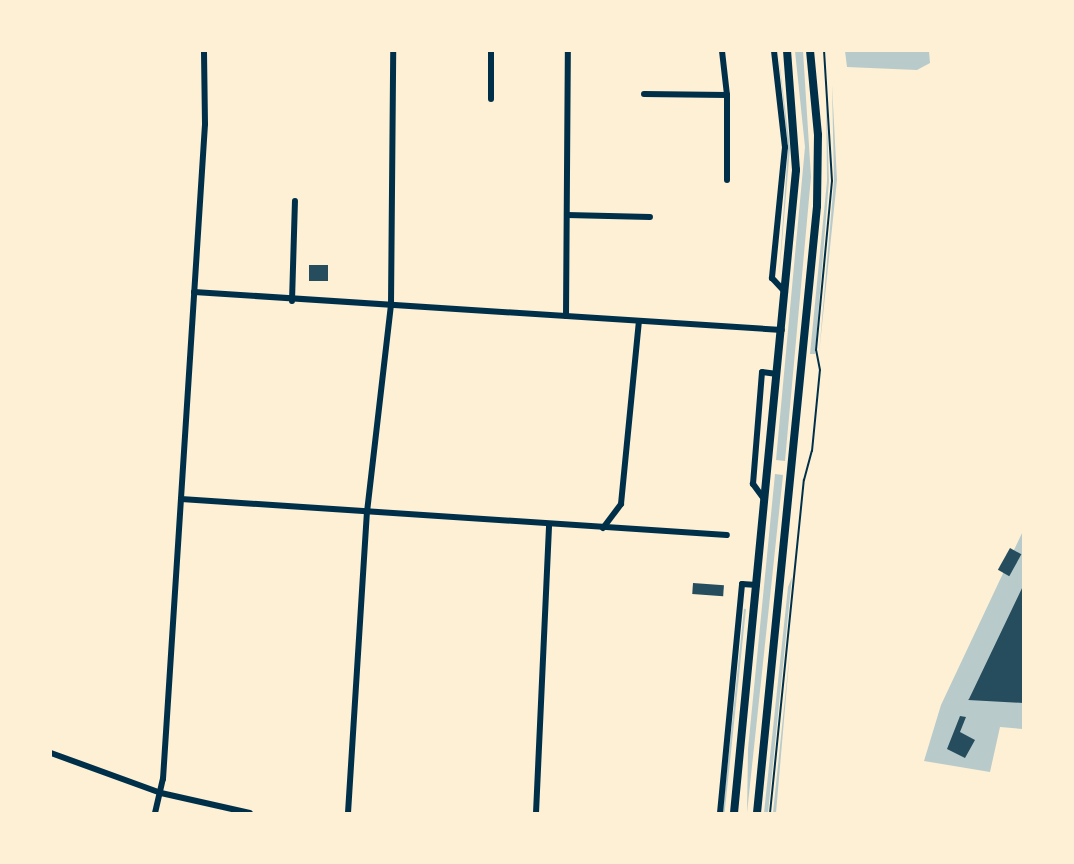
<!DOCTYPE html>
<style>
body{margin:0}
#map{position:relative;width:1074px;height:864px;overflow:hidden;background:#fdf0d5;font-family:"Varela Round",sans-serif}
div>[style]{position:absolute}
.green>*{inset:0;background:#b9caca;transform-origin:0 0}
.building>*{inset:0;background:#264d5e;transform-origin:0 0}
.path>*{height:2px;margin:-1px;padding:0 1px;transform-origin:1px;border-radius:1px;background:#003049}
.minor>*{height:6px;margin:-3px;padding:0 3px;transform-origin:3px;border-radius:3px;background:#003049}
.tertiary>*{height:8px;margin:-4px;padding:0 4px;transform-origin:4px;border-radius:4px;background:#003049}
span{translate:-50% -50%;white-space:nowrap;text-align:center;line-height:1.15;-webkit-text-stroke:4.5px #fdf0d5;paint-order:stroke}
.frame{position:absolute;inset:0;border:52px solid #fdf0d5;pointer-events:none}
</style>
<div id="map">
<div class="green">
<i style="clip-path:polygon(778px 51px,790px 148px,779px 277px,788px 148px)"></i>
<i style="clip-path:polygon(795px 51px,803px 51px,811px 177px,785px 461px,776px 460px,805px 147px)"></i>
<i style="clip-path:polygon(845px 51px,929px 51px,930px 63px,917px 70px,847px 67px)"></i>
<i style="clip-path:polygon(832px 85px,837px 180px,819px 354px,834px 181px)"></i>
<i style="clip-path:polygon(826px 86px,829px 181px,815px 354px,810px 354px,827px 181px)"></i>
<i style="clip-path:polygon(775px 474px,783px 475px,747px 813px,748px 749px)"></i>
<i style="clip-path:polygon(1023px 531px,1023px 729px,1000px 727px,990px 772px,924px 761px,941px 705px)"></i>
<i style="clip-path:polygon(792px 577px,768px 813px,764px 813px,788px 587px)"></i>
<i style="left:746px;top:609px;width:205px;height:2px;rotate:96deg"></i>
<i style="clip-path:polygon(790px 650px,776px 813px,773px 813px)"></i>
</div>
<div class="building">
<i style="left:309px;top:265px;width:19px;height:16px"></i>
<i style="left:1010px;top:548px;width:13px;height:25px;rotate:29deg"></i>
<i style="left:693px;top:583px;width:31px;height:11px;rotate:4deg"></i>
<i style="clip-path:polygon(1023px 586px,1023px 703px,968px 700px,969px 699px)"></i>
<i style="clip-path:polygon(960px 716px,966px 717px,960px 732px,975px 740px,965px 758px,947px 749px)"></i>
</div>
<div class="path">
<i style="left:770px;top:813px;width:335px;rotate:-84.2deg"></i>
<i style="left:804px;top:480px;width:30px;rotate:-75deg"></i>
<i style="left:812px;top:451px;width:81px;rotate:-84.4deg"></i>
<i style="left:820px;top:370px;width:20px;rotate:-101deg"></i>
<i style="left:816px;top:350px;width:170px;rotate:-84.6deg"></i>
<i style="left:832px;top:181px;width:130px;rotate:-93.5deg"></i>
</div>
<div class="minor">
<i style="left:491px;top:51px;width:48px;rotate:90deg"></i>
<i style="left:722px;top:51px;width:44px;rotate:83.5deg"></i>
<i style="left:727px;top:95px;width:85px;rotate:90deg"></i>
<i style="left:774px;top:51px;width:97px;rotate:83.5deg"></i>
<i style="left:785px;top:147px;width:132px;rotate:95.7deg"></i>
<i style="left:772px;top:278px;width:19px;rotate:47deg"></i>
<i style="left:644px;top:94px;width:83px;rotate:0.7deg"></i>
<i style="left:567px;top:215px;width:83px;rotate:1.4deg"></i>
<i style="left:194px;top:292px;width:589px;rotate:3.7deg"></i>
<i style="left:292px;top:301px;width:100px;rotate:-88.3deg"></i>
<i style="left:566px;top:316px;width:265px;rotate:-89.6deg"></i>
<i style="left:181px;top:499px;width:547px;rotate:3.77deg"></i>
<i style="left:764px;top:499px;width:19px;rotate:-126deg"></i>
<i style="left:753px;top:484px;width:112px;rotate:-85.4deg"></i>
<i style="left:762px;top:372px;width:15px;rotate:8deg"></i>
<i style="left:603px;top:528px;width:30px;rotate:-53deg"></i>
<i style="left:621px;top:504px;width:183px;rotate:-84.4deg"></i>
<i style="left:51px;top:753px;width:117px;rotate:20deg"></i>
<i style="left:161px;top:793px;width:91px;rotate:12.7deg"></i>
<i style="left:155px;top:813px;width:35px;rotate:-77deg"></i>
<i style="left:163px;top:779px;width:656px;rotate:-86.33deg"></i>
<i style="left:205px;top:124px;width:73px;rotate:-90.8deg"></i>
<i style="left:348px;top:813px;width:302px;rotate:-86.4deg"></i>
<i style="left:367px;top:512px;width:208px;rotate:-83.4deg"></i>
<i style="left:391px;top:305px;width:254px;rotate:-89.5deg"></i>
<i style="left:536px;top:813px;width:287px;rotate:-87.4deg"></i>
<i style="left:720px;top:813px;width:230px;rotate:-84.5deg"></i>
<i style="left:742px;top:584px;width:15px;rotate:4deg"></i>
</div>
<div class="tertiary">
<i style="left:734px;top:813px;width:646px;rotate:-84.49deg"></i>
<i style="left:796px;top:170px;width:119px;rotate:-94.3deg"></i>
<i style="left:757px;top:813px;width:610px;rotate:-84.35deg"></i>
<i style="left:817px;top:206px;width:71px;rotate:-89.2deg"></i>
<i style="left:818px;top:135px;width:84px;rotate:-95.4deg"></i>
</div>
<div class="frame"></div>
</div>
